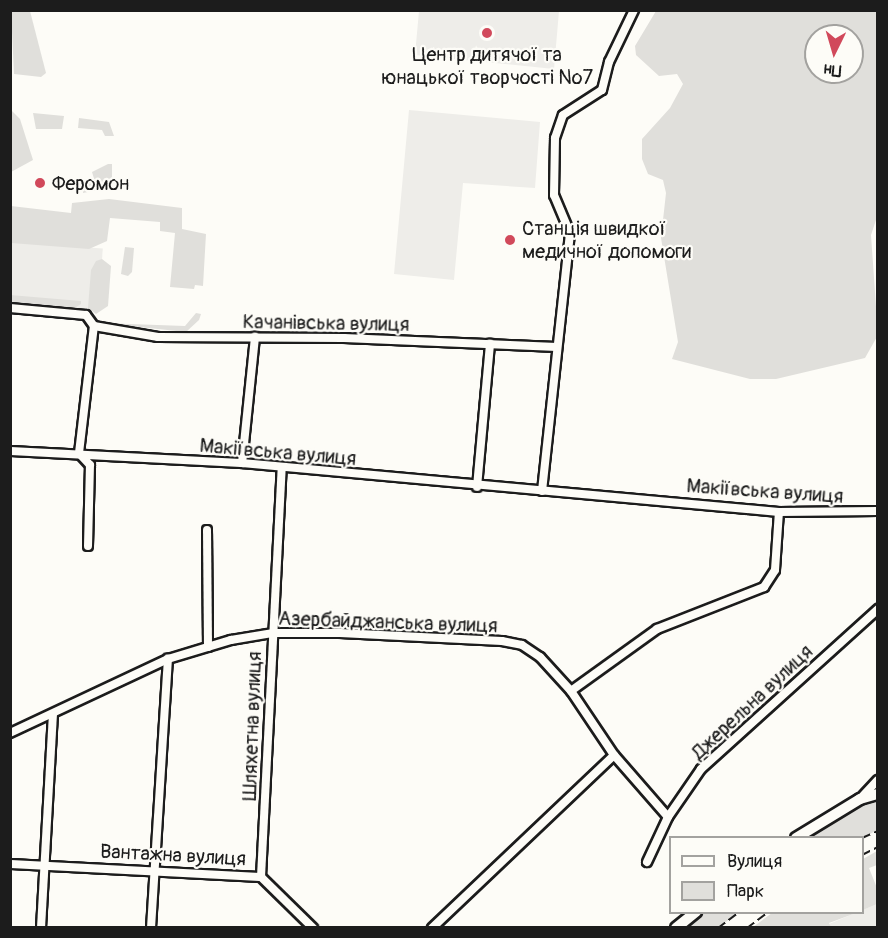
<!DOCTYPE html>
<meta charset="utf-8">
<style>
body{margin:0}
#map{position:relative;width:888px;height:938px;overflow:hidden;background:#fdfcf7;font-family:Pangolin,sans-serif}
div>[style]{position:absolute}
.built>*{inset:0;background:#eeede9;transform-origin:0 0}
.green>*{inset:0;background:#e0dfdb}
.roads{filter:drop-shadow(2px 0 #1c1c1c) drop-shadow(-2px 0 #1c1c1c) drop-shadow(0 2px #1c1c1c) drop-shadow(0 -2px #1c1c1c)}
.minor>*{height:8px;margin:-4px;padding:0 4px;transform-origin:4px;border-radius:4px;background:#fdfcf7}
.major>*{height:10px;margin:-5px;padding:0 5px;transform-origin:5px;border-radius:5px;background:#fdfcf7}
.rail>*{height:2px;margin-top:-1px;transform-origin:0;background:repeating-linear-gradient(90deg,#1c1c1c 0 9px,transparent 0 13.5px)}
.dots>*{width:16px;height:16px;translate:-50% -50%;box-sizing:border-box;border:3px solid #fdfcf7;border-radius:50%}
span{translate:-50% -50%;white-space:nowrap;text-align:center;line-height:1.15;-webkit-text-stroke:4.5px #fdfcf7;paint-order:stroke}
.poi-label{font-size:20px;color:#1c1c1c}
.left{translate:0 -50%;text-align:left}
.street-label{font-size:20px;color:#1c1c1c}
.frame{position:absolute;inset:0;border:12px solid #1c1c1c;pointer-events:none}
.legend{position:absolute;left:669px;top:836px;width:195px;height:78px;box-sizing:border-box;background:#fdfcf7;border:2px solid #a3a29f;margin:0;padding:8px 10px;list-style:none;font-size:18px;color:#1c1c1c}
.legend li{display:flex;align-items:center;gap:12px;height:30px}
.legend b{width:30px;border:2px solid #a3a29f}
.north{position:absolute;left:804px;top:24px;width:60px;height:60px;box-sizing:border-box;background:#fdfcf7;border:2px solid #a3a29f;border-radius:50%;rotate:185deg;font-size:16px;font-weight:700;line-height:24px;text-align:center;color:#1c1c1c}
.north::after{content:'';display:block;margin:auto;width:21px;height:27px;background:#d1495b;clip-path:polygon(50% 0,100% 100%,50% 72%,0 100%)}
</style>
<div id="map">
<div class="built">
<i style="clip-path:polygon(419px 11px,559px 11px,554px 69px,415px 55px)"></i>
<i style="clip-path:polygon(409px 110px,540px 122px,535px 188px,463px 183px,454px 280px,394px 274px)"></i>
<i style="left:10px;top:242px;width:93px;height:63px;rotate:4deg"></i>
<i style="clip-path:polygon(877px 904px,877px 927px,830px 927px,829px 924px)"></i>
</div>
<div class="green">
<i style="clip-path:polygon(11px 10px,30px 11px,46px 73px,41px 77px,14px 74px)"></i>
<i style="clip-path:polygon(evenodd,656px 11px,877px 11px,878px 214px,871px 235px,878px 335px,865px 358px,776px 379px,750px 379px,672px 359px,678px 342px,661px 238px,666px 193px,663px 180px,648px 174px,642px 159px,642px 139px,670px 108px,683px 84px,677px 74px,659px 76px,636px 55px,635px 46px,656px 11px,816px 36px,852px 36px,852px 72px,816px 72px,816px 36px)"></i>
<i style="clip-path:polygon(11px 110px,20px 119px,33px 160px,11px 172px)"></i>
<i style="clip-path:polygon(33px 113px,64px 116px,62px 129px,36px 129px)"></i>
<i style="clip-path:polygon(79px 118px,109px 122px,114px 136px,105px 136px,102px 130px,78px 128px)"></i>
<i style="clip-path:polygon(108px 164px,112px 164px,112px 187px,83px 193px,83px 185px,95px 182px,92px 172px)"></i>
<i style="clip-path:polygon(109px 199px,182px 208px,182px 229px,206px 234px,203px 286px,195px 285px,194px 289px,170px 287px,175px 233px,160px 231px,160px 222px,110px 218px,107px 241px,89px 249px,11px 243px,11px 206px,71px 213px,72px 203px)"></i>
<i style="clip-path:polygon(125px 247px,134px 248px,132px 272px,128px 276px,121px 274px)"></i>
<i style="clip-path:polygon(102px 259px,111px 266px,108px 306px,96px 314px,88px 308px,91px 270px,96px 261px)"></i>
<i style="clip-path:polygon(10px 295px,81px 301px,81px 304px,73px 309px,11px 304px)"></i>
<i style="clip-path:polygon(196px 313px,201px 314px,199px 320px,186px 332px,102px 323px,185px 326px)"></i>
<i style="clip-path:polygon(877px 797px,877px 830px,863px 838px,805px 838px,860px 802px)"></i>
<i style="clip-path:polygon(877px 851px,877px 865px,869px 868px,877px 888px,877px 904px,863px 910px,863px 859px)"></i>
<i style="clip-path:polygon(704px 913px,704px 912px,738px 913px,719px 927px,686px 927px)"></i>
<i style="clip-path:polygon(772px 913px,772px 912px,856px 913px,829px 923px,831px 927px,753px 927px)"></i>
</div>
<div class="roads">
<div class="minor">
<i style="left:10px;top:308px;width:76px;rotate:5.3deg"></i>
<i style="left:86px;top:315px;width:14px;rotate:54deg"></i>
<i style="left:10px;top:451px;width:232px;rotate:3deg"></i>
<i style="left:242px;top:463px;width:539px;rotate:5.21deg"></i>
<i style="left:779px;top:512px;width:99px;rotate:-0.6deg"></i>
<i style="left:242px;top:463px;width:127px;rotate:-84.1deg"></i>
<i style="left:477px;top:487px;width:144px;rotate:-84.8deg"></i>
<i style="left:542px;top:491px;width:260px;rotate:-83.8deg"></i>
<i style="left:570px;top:233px;width:41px;rotate:-112.8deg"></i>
<i style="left:554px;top:195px;width:57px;rotate:-89deg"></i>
<i style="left:555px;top:138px;width:24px;rotate:-71deg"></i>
<i style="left:563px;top:115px;width:46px;rotate:-32.7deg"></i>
<i style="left:602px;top:90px;width:29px;rotate:-76deg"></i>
<i style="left:609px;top:62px;width:58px;rotate:-64.3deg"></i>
<i style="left:207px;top:530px;width:117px;rotate:89.5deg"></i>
<i style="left:88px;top:546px;width:81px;rotate:-88.6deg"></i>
<i style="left:90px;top:465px;width:16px;rotate:-133deg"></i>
<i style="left:79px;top:453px;width:128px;rotate:-83.3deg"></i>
<i style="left:94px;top:326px;width:65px;rotate:9.8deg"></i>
<i style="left:158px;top:337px;width:186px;rotate:0.3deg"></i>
<i style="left:344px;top:338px;width:213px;rotate:2.4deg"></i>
<i style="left:571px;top:691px;width:106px;rotate:-35.8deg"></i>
<i style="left:657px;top:629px;width:115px;rotate:-21.4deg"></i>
<i style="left:764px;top:587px;width:20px;rotate:-57deg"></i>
<i style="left:775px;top:570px;width:58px;rotate:-86.1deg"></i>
<i style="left:10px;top:733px;width:174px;rotate:-25.1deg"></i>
<i style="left:168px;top:659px;width:66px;rotate:-16.8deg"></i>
<i style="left:231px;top:640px;width:43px;rotate:-9.5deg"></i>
<i style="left:273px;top:633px;width:67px"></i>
<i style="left:340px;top:633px;width:162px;rotate:2.8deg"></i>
<i style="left:502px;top:641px;width:20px;rotate:11deg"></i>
<i style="left:522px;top:645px;width:22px;rotate:34deg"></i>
<i style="left:540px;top:657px;width:46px;rotate:47.6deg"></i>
<i style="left:571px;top:691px;width:77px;rotate:56.1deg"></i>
<i style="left:614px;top:755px;width:82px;rotate:48.9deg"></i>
<i style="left:860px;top:799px;width:26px;rotate:-47deg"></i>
<i style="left:647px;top:862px;width:50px;rotate:-65deg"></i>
<i style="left:668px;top:817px;width:58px;rotate:-55.5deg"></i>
<i style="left:701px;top:769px;width:239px;rotate:-42.1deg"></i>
<i style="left:10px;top:864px;width:251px;rotate:3deg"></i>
<i style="left:261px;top:877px;width:73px;rotate:44.4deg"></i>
<i style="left:261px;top:877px;width:409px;rotate:-87.1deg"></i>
<i style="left:41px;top:928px;width:213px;rotate:-86.8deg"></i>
<i style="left:151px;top:928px;width:270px;rotate:-86.4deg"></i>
<i style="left:432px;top:928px;width:251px;rotate:-43.5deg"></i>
</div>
<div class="major">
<i style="left:796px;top:838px;width:75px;rotate:-31.4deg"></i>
<i style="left:860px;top:799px;width:19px;rotate:-16deg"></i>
<i style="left:676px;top:928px;width:26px;rotate:-39deg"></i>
</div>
</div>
<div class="rail">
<i style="left:862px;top:838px;width:17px;rotate:-24deg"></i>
<i style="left:862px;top:855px;width:18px;rotate:-27deg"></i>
<i style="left:718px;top:928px;width:26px;rotate:-37deg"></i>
<i style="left:747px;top:928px;width:26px;rotate:-37deg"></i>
</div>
<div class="dots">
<i style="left:487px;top:33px;background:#d1495b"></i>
<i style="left:40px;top:183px;background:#d1495b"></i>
<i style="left:510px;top:240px;background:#d1495b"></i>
</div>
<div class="poi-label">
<span style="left:487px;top:66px">Центр дитячої та<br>юнацької творчості №7</span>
<span class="left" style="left:52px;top:183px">Феромон</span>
<span class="left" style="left:522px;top:240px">Станція швидкої<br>медичної допомоги</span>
</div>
<div class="street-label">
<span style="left:326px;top:323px;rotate:1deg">Качанівська вулиця</span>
<span style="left:278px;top:452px;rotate:5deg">Макіївська вулиця</span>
<span style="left:765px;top:491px;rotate:4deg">Макіївська вулиця</span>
<span style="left:388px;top:622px;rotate:2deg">Азербайджанська вулиця</span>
<span style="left:752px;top:702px;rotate:-43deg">Джерельна вулиця</span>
<span style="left:252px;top:726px;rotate:-88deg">Шляхетна вулиця</span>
<span style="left:173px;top:855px;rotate:3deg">Вантажна вулиця</span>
</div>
<div class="frame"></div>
<ul class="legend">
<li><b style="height:8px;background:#fdfcf7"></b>Вулиця</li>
<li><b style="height:16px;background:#e0dfdb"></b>Парк</li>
</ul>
<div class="north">Пн</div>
</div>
